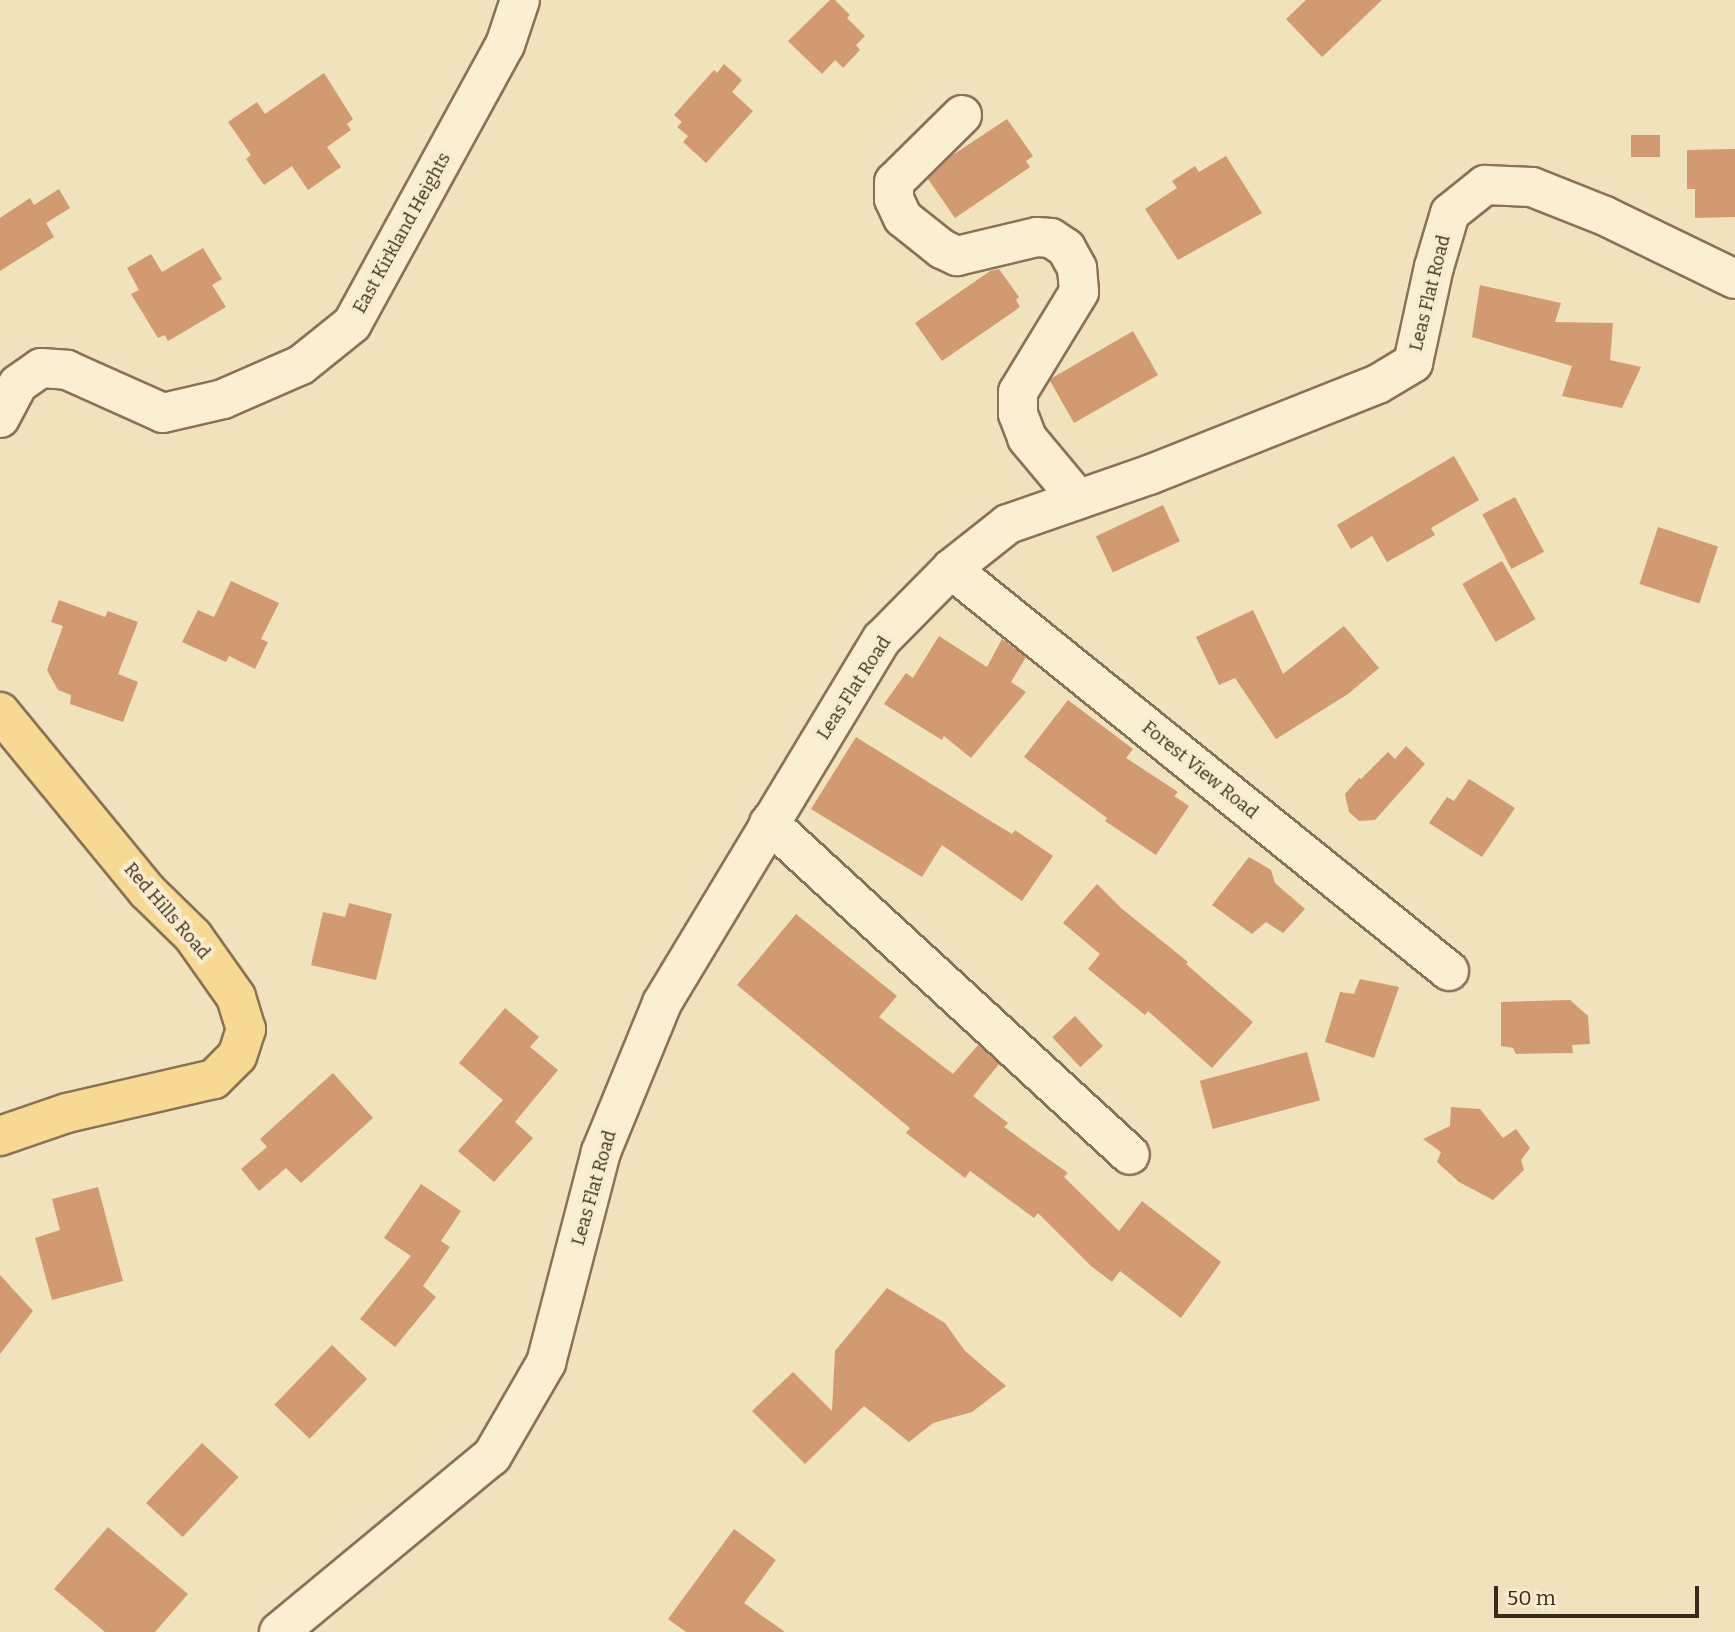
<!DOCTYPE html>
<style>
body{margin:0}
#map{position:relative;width:1735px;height:1632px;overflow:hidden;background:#f1e2be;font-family:Bitter,serif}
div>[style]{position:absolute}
.building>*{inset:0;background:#d19a71;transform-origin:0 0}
.roads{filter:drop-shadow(2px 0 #8a7256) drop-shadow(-2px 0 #8a7256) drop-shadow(0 2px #8a7256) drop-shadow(0 -2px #8a7256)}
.minor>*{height:38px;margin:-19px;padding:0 19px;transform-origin:19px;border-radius:19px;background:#fbefd2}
.major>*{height:38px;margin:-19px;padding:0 19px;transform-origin:19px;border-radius:19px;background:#f7d993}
span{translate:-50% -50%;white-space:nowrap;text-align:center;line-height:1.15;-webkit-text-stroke:7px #f8ecce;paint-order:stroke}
.street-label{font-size:18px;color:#392a1b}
.scale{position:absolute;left:1494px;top:1586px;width:205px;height:32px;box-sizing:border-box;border:4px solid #392a1b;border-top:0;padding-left:9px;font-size:21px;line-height:24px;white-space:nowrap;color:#392a1b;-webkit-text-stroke:5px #f8ecce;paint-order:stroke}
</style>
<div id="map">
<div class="building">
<i style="clip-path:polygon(830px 0,835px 0,850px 15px,847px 18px,865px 36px,856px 45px,860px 50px,843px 68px,835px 60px,822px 74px,788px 41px)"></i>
<i style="clip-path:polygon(1306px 0,1382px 0,1322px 57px,1286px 19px)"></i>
<i style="clip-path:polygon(724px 64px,742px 80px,732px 92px,753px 111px,706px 163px,683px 142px,688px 136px,677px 127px,682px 122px,674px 115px,714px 70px,717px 73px)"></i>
<i style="clip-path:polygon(324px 73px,353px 119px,347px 124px,351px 130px,327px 147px,341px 167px,308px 190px,292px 166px,264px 185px,246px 159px,251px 155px,228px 122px,257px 102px,265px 114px)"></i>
<i style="clip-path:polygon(1007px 119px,1033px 156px,1026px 161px,1030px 167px,955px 218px,928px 179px,951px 156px)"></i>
<i style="left:1631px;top:135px;width:29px;height:22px"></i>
<i style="clip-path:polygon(1735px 149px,1735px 217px,1695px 218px,1695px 189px,1687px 189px,1687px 150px)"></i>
<i style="clip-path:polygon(1226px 156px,1262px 213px,1178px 260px,1145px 209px,1177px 188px,1172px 181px,1195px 166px,1199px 172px)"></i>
<i style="clip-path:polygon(59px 189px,70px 208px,46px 223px,54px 237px,0 271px,0 218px,30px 198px,34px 205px)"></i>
<i style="clip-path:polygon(203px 248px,222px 279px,212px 285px,226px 307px,168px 341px,165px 335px,158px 338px,131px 294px,139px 290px,127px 268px,151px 254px,162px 272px)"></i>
<i style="clip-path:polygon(999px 269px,1019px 297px,1016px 300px,1020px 307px,942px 361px,915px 323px,990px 271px)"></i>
<i style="clip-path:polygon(1480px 285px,1561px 303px,1555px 322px,1613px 323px,1610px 360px,1641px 367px,1622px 408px,1562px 396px,1572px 366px,1472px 337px)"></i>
<i style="clip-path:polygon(1133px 331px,1158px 375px,1074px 423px,1050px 381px,1052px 378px)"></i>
<i style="clip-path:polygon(1454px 456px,1479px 500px,1431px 528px,1435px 535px,1387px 562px,1372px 536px,1351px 549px,1337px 525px)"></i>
<i style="left:1515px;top:497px;width:62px;height:37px;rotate:62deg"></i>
<i style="left:1163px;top:505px;width:40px;height:74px;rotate:65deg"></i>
<i style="left:1658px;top:527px;width:63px;height:60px;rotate:18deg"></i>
<i style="left:1502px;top:561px;width:67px;height:46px;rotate:60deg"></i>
<i style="clip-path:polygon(231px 581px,279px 603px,261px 639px,268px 642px,255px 669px,229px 656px,226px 662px,182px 642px,198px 610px,214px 617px)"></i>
<i style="clip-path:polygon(59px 600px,105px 617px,108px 611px,138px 622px,118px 674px,138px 682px,123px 722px,70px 704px,71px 695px,58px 690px,47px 670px,63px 626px,51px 622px)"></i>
<i style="clip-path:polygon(1253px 610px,1283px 674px,1344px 626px,1379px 668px,1348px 694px,1276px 739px,1235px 678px,1219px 685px,1196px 637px)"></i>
<i style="clip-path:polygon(939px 636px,987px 667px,1002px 639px,1026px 657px,1011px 682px,1026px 692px,971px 758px,944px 736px,942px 740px,884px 704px,906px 673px,913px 678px)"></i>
<i style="clip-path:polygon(1068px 700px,1133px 749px,1126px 758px,1178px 792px,1174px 796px,1189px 806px,1156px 855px,1105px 821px,1107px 818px,1024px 757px)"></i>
<i style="clip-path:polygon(856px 737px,989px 820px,1012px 834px,1015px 830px,1053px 856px,1022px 901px,942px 845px,922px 877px,811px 809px)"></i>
<i style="clip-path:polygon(1406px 746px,1425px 764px,1375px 820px,1359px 821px,1349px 812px,1345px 794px,1359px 778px,1361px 779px,1388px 752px,1395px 759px)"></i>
<i style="clip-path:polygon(1469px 779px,1515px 808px,1482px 857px,1429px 823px,1447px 797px,1454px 801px)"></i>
<i style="clip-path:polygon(1249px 857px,1271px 870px,1275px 883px,1305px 909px,1283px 933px,1266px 922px,1252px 934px,1212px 905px)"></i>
<i style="clip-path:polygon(1097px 884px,1121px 908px,1188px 962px,1186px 964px,1253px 1022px,1212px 1068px,1148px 1011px,1145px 1015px,1088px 969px,1100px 954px,1063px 923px)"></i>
<i style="clip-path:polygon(349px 903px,392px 914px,376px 980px,311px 965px,323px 912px,345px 917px)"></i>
<i style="clip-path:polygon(796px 914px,897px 996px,879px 1017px,953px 1074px,978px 1045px,999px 1064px,973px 1096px,1008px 1123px,1004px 1127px,1068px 1173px,1064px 1177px,1119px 1231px,1142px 1201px,1221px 1262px,1181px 1318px,1120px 1271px,1112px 1282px,1091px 1266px,1038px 1213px,1034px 1218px,970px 1171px,965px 1178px,906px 1133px,910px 1128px,737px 985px)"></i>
<i style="clip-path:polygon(1360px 979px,1399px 987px,1374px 1058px,1325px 1042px,1340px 992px,1354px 994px)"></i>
<i style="clip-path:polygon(1570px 1000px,1588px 1016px,1590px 1044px,1572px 1045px,1573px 1053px,1516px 1054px,1513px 1048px,1501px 1046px,1501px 1002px)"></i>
<i style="clip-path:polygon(505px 1008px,539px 1037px,530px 1047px,558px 1070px,515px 1122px,533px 1138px,494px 1182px,458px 1151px,503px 1100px,459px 1063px)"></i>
<i style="left:1075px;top:1016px;width:41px;height:31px;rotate:47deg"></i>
<i style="left:1307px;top:1052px;width:50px;height:111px;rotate:75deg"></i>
<i style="clip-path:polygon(333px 1073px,373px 1118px,301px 1183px,286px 1168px,259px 1191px,241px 1169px,267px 1147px,260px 1139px)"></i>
<i style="clip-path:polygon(1451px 1107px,1480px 1109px,1503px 1138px,1516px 1129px,1530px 1148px,1521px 1160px,1524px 1170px,1493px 1200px,1459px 1182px,1437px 1162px,1441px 1152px,1423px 1139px,1450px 1126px)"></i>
<i style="clip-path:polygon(421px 1184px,461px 1211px,441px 1241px,450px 1247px,423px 1286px,436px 1297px,395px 1347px,360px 1319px,411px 1256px,384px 1238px)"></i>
<i style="clip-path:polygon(98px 1187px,123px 1281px,52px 1300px,35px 1238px,60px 1230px,52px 1199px)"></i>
<i style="clip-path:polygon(0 1275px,33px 1311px,0 1354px)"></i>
<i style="clip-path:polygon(887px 1288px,945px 1323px,965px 1351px,1006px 1386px,972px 1412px,933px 1423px,909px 1442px,864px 1406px,805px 1464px,752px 1411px,793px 1372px,832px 1411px,835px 1351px)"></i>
<i style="left:332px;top:1345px;width:49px;height:83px;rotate:44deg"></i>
<i style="left:202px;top:1443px;width:50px;height:82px;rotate:43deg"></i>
<i style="clip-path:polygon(108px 1527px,188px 1594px,155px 1632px,105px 1632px,54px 1589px)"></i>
<i style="clip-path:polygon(734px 1529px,776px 1560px,744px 1603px,785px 1632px,686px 1632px,668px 1619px)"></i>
</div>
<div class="roads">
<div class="minor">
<i style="left:962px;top:115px;width:95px;rotate:135.4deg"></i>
<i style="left:894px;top:182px;width:17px;rotate:90deg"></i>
<i style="left:894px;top:199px;width:21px;rotate:65deg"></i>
<i style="left:903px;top:218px;width:50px;rotate:38.5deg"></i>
<i style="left:942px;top:249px;width:17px;rotate:25deg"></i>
<i style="left:957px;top:256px;width:82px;rotate:-13.4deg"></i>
<i style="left:1037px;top:237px;width:14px;rotate:4deg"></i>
<i style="left:1051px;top:238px;width:18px;rotate:34deg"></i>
<i style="left:1066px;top:248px;width:23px;rotate:61deg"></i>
<i style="left:1077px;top:268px;width:24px;rotate:85deg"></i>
<i style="left:1079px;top:292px;width:117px;rotate:121.4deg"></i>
<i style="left:1018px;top:392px;width:22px;rotate:90deg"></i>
<i style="left:1018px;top:414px;width:26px;rotate:69deg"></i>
<i style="left:1027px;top:438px;width:80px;rotate:50.1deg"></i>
<i style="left:0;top:418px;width:38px;rotate:-62deg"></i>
<i style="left:18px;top:384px;width:28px;rotate:-35deg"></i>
<i style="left:41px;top:368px;width:26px;rotate:4deg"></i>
<i style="left:67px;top:370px;width:105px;rotate:24.1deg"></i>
<i style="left:163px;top:413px;width:62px;rotate:-13.1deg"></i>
<i style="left:223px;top:399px;width:85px;rotate:-23.6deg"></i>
<i style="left:301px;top:365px;width:65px;rotate:-38.8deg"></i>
<i style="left:352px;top:324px;width:318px;rotate:-61.3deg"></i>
<i style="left:505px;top:45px;width:47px;rotate:-71.6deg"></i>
<i style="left:951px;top:569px;width:640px;rotate:38.91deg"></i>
<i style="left:769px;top:823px;width:490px;rotate:42.6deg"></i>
<i style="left:279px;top:1632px;width:276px;rotate:-39.6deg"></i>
<i style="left:492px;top:1456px;width:108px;rotate:-59.9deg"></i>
<i style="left:546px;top:1363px;width:218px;rotate:-75.4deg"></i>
<i style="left:601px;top:1152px;width:161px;rotate:-67.7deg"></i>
<i style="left:662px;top:1003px;width:425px;rotate:-58.9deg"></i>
<i style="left:882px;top:639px;width:98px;rotate:-45.4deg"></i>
<i style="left:951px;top:569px;width:73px;rotate:-38.3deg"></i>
<i style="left:1008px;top:524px;width:149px;rotate:-19.2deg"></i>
<i style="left:1149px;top:475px;width:246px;rotate:-21.7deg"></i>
<i style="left:1378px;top:384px;width:41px;rotate:-31deg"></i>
<i style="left:1413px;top:363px;width:98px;rotate:-77.7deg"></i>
<i style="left:1434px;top:267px;width:56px;rotate:-73.5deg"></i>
<i style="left:1450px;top:213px;width:45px;rotate:-38.7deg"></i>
<i style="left:1485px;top:185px;width:47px;rotate:2.4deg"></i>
<i style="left:1532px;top:187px;width:79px;rotate:21.7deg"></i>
<i style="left:1605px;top:216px;width:144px;rotate:25.9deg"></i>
</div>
<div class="major">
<i style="left:0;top:712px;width:232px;rotate:50.6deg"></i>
<i style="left:147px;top:891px;width:64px;rotate:44.4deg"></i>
<i style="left:193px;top:936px;width:75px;rotate:54.8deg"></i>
<i style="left:236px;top:997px;width:34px;rotate:73deg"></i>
<i style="left:246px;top:1029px;width:28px;rotate:108deg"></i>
<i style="left:237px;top:1056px;width:33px;rotate:135deg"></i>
<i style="left:214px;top:1079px;width:151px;rotate:167deg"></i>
<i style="left:67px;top:1113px;width:71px;rotate:161.1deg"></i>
</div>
</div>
<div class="street-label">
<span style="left:402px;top:233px;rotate:-61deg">East Kirkland Heights</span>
<span style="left:1430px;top:293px;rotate:-76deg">Leas Flat Road</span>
<span style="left:854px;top:688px;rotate:-57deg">Leas Flat Road</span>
<span style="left:1200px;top:770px;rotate:39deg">Forest View Road</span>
<span style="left:167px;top:911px;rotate:49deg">Red Hills Road</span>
<span style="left:594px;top:1188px;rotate:-74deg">Leas Flat Road</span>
</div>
<div class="scale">50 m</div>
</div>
